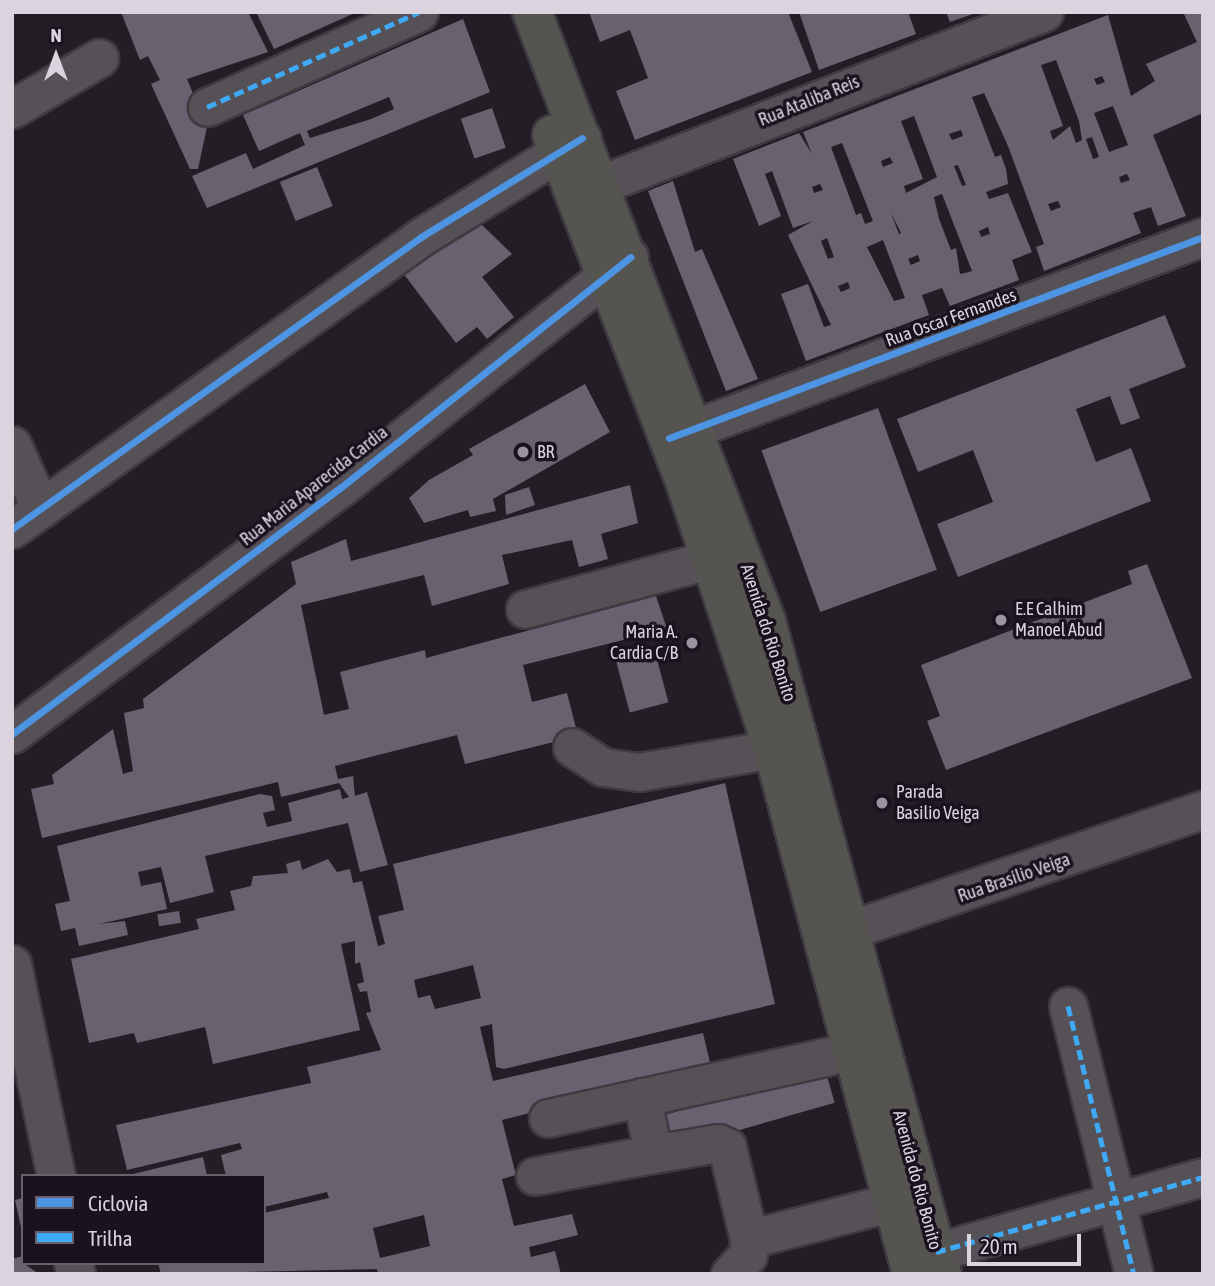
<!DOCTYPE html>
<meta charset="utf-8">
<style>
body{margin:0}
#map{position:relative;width:1215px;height:1286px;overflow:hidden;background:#231e26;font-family:"Asap Condensed",sans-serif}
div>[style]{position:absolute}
.building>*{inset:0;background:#69616f;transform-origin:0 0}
.roads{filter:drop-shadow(2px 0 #3d3a41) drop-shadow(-2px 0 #3d3a41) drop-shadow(0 2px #3d3a41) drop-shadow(0 -2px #3d3a41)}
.minor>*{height:37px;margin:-18.5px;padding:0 18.5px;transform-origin:18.5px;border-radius:18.5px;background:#555157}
.major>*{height:38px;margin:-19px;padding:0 19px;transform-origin:19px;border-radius:19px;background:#555450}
.quiet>*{height:5px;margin-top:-2.5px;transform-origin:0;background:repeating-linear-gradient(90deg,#3fa9f5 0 10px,transparent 0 15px)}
.cycleway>*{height:7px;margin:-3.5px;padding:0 3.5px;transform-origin:3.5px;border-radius:3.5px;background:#4d94e3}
.dots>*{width:19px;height:19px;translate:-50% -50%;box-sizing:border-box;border:4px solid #1b1220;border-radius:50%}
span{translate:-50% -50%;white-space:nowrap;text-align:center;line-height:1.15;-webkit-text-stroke:7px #1b1220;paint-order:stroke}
.street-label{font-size:18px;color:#dbd4df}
.poi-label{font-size:18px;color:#dbd4df}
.left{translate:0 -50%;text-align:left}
.right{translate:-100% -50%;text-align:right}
.frame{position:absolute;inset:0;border:14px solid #dbd4df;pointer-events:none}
.legend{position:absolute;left:21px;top:1174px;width:245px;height:91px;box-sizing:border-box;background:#1b1220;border:2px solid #68606c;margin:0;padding:9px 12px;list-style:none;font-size:21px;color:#dbd4df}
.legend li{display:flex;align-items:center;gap:14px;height:35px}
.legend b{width:35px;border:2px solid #68606c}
.north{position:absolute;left:21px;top:21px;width:70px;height:70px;-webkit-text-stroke:5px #1b1220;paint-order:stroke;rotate:0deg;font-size:19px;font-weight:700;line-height:28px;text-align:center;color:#dbd4df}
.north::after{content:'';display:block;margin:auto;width:24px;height:32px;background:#dbd4df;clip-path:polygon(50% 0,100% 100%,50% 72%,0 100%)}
.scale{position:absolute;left:967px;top:1234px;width:114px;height:32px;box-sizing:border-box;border:4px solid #dbd4df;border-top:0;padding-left:9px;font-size:21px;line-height:24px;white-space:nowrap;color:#dbd4df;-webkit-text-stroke:5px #1b1220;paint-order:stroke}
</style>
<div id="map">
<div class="building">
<i style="clip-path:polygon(121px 12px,248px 12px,268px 52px,187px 79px,207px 127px,198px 169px,190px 169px,151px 84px,160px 80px,148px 56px,140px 60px)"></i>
<i style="clip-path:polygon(256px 12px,357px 12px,274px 49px)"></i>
<i style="clip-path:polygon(589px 12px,788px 12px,812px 72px,635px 140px,616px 91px,648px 78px,630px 30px,600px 42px)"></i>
<i style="clip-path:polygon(799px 12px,908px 12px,916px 34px,819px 70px)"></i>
<i style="clip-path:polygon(946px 12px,976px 12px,976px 13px,950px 22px)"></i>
<i style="clip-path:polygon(evenodd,1183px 12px,1203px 12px,1203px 113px,1153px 135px,1186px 216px,1158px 226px,1151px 207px,1133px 213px,1141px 233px,1044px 271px,1036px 247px,1044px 244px,1008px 146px,984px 93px,972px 97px,995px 157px,1001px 155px,1006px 169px,1008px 184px,986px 192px,989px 199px,1008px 193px,1032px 252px,1012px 260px,1019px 280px,950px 306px,942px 288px,922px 295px,929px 315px,806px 361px,781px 294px,808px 284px,824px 327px,831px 325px,788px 235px,813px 221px,793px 228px,772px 171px,765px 174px,781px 216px,759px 226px,733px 159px,799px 133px,812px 154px,803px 132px,1108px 15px,1131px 96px,1155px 81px,1146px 64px,1197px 42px,1183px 12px,1056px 60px,1079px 121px,1082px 140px,1076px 143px,1070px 126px,1053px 140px,1050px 131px,1063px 126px,1041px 65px,1056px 60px,1183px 12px,1102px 76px,1105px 82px,1097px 85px,1094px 79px,1102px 76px,1183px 12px,1113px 106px,1128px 145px,1109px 152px,1094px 113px,1113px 106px,1183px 12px,914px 116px,937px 177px,906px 193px,904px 186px,923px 179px,901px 121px,914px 116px,1183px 12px,961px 130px,963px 136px,952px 140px,949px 134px,961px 130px,1183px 12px,1092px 137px,1099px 157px,1093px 159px,1086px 139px,1092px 137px,1183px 12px,842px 143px,873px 221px,865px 224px,861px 213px,856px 215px,831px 147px,842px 143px,1183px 12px,890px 157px,893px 163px,883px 167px,881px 161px,890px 157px,1183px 12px,958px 165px,966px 185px,962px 186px,954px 166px,958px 165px,1183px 12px,1127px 174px,1130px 180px,1121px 183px,1119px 177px,1127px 174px,1183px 12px,820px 184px,823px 190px,814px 193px,812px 187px,820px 184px,1183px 12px,942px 194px,972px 271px,965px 273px,960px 274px,956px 248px,951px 250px,939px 219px,934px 197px,942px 194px,1183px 12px,1058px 201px,1061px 207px,1051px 211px,1048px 204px,1058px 201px,1183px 12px,891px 213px,901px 233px,899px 234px,891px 213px,1183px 12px,988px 227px,990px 234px,981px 237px,979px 231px,988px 227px,1183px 12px,827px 238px,834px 257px,828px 259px,821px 241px,827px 238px,1183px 12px,883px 240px,905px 298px,894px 301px,867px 247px,883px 240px,1183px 12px,918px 255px,920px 261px,911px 265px,908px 259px,918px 255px,1183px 12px,848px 282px,850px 288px,841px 292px,838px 286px,848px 282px)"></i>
<i style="clip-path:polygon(evenodd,463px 19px,490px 92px,207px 208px,192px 176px,246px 153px,253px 169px,305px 145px,300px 133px,259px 151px,243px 115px,463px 19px,389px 97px,394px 109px,371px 119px,310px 138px,307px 131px,389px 97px)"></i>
<i style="left:492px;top:108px;width:42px;height:33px;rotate:71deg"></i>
<i style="left:317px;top:167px;width:42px;height:40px;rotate:68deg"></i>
<i style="clip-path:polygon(673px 181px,695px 252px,702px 249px,758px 379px,726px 391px,648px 191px)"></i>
<i style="clip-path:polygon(479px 222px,512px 254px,482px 277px,514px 317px,487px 339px,477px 327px,456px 343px,400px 269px)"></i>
<i style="clip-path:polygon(1165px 315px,1186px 367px,1129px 389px,1140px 418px,1121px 425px,1110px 396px,1076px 409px,1096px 462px,1131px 448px,1151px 501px,958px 577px,937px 524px,993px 502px,973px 450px,918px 472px,897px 419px)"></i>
<i style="clip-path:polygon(585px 384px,610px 432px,493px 499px,496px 511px,470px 517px,468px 510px,424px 523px,409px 498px,429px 480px,473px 455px,469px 449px)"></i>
<i style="left:878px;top:408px;width:172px;height:124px;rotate:70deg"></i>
<i style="clip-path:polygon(630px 485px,638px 523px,601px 534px,608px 559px,579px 567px,572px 540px,502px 555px,509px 584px,432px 606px,424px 575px,301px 605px,324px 715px,349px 709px,340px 672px,425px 650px,426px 658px,656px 596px,667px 629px,523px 665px,532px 702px,567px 693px,578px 736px,465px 764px,457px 735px,335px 766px,338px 779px,353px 776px,355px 796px,367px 792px,388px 865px,360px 872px,348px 823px,205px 856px,214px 892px,170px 903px,161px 867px,138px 872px,141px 886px,161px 882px,167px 909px,99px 924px,125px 921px,128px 935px,79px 946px,75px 928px,61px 931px,55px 904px,70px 901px,57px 846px,260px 794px,272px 796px,275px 810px,263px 813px,267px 827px,292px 821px,288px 803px,340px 789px,342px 799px,349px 797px,339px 783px,281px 797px,278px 782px,42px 838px,31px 789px,54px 784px,52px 775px,113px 729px,123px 774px,133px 771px,124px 713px,144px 708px,143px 699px,296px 584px,291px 562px,346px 539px,351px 561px)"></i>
<i style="clip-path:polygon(529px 487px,535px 505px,506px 515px,505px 495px)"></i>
<i style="clip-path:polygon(1147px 564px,1192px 678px,946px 770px,927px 721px,940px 716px,921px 665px,1132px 584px,1128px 571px)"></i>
<i style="left:655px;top:652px;width:52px;height:40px;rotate:75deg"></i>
<i style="clip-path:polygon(evenodd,725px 783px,775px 1004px,504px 1069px,496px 1067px,492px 1024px,480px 1027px,493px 1081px,703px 1033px,711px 1067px,502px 1120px,516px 1175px,502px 1179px,514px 1226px,572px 1214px,578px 1235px,529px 1247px,531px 1257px,555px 1251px,561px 1274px,378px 1274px,377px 1269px,161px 1274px,158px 1263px,264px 1263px,264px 1213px,329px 1198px,327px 1192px,264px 1207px,264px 1176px,226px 1176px,221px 1155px,242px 1149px,240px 1143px,127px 1170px,116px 1125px,311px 1083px,307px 1067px,381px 1050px,366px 1013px,371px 1012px,367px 991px,360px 992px,357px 984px,364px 982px,360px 962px,355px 964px,355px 941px,341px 944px,360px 1030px,213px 1064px,205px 1027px,137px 1043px,134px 1033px,89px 1043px,71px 959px,199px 929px,196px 919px,235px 910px,230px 891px,251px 886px,253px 876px,288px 873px,286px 864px,300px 860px,302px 870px,328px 859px,337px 872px,350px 869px,353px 883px,362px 881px,378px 946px,385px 944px,378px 916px,404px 910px,393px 864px,725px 783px,473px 965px,481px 998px,435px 1009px,430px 995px,418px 998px,414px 980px,473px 965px,725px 783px,424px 1215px,430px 1246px,380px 1258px,373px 1228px,424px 1215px)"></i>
<i style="left:179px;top:911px;width:12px;height:22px;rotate:81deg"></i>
<i style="left:825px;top:1069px;width:35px;height:175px;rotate:74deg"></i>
<i style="clip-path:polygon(203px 1157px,207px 1176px,129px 1176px,129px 1175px)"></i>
<i style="clip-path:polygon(23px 1198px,23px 1232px,22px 1232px,15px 1200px)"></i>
<i style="clip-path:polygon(23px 1256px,23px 1263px,39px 1274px,12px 1274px,12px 1259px)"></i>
</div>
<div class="roads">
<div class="minor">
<i style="left:207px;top:107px;width:232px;rotate:-24.1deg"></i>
<i style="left:12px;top:109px;width:101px;rotate:-30.4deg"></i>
<i style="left:576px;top:194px;width:502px;rotate:-21.25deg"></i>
<i style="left:669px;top:438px;width:571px;rotate:-20.63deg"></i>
<i style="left:12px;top:445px;width:70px;rotate:65.6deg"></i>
<i style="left:12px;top:529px;width:503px;rotate:-35.52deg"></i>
<i style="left:421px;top:237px;width:189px;rotate:-31.6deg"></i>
<i style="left:525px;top:609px;width:194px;rotate:-15deg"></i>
<i style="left:12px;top:734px;width:410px;rotate:-36.9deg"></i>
<i style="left:340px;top:488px;width:370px;rotate:-38.6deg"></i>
<i style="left:572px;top:747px;width:37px;rotate:33deg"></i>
<i style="left:603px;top:767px;width:36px;rotate:8deg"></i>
<i style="left:639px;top:772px;width:136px;rotate:-9.7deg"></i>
<i style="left:823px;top:939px;width:401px;rotate:-18.8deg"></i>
<i style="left:12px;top:964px;width:217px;rotate:78.3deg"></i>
<i style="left:1068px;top:1006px;width:276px;rotate:76.2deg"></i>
<i style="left:642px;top:1097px;width:58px;rotate:79.1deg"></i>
<i style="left:653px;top:1154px;width:66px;rotate:-9.6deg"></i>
<i style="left:718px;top:1143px;width:10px;rotate:24deg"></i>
<i style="left:727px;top:1147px;width:95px;rotate:76.6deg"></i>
<i style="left:749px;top:1239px;width:149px;rotate:-14.4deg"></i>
<i style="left:548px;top:1118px;width:312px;rotate:-12.4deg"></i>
<i style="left:535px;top:1176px;width:120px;rotate:-10.6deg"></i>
<i style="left:936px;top:1252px;width:277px;rotate:-15.7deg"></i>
<i style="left:73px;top:1263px;width:11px;rotate:75deg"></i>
<i style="left:730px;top:1274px;width:26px;rotate:-47deg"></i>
<i style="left:748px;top:1255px;width:16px;rotate:-86deg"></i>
</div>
<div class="major">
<i style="left:532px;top:12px;width:652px;rotate:68.98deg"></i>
<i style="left:766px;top:621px;width:676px;rotate:74.92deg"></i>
<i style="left:552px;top:135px;width:377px;rotate:69deg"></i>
<i style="left:687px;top:487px;width:276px;rotate:71.8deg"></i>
<i style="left:773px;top:749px;width:543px;rotate:75.17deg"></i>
</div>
</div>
<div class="quiet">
<i style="left:207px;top:107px;width:232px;rotate:-24.1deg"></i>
<i style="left:1068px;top:1006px;width:276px;rotate:76.2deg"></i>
<i style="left:936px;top:1252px;width:277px;rotate:-15.7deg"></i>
</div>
<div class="cycleway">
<i style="left:669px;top:438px;width:571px;rotate:-20.63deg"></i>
<i style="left:12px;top:529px;width:503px;rotate:-35.52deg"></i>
<i style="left:421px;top:237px;width:189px;rotate:-31.6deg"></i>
<i style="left:12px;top:734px;width:410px;rotate:-36.9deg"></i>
<i style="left:340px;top:488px;width:371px;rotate:-38.5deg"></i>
</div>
<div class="dots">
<i style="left:523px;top:452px;background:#9b949e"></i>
<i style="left:1001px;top:620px;background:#9b949e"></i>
<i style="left:692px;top:643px;background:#9b949e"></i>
<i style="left:882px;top:803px;background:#9b949e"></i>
</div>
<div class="street-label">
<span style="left:809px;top:101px;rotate:-22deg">Rua Ataliba Reis</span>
<span style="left:951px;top:318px;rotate:-20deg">Rua Oscar Fernandes</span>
<span style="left:314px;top:486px;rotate:-38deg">Rua Maria Aparecida Cardia</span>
<span style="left:768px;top:633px;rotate:72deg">Avenida do Rio Bonito</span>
<span style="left:1014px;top:878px;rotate:-19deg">Rua Brasílio Veiga</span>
<span style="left:917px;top:1180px;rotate:75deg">Avenida do Rio Bonito</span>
</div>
<div class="poi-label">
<span class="left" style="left:537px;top:452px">BR</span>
<span class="left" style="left:1015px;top:620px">E.E Calhim<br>Manoel Abud</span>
<span class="right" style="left:678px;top:643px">Maria A.<br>Cardia C/B</span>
<span class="left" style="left:896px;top:803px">Parada<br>Basilio Veiga</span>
</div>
<div class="frame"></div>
<ul class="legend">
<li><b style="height:9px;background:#4d94e3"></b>Ciclovia</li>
<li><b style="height:9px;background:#3fa9f5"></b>Trilha</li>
</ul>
<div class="north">N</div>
<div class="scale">20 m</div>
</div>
